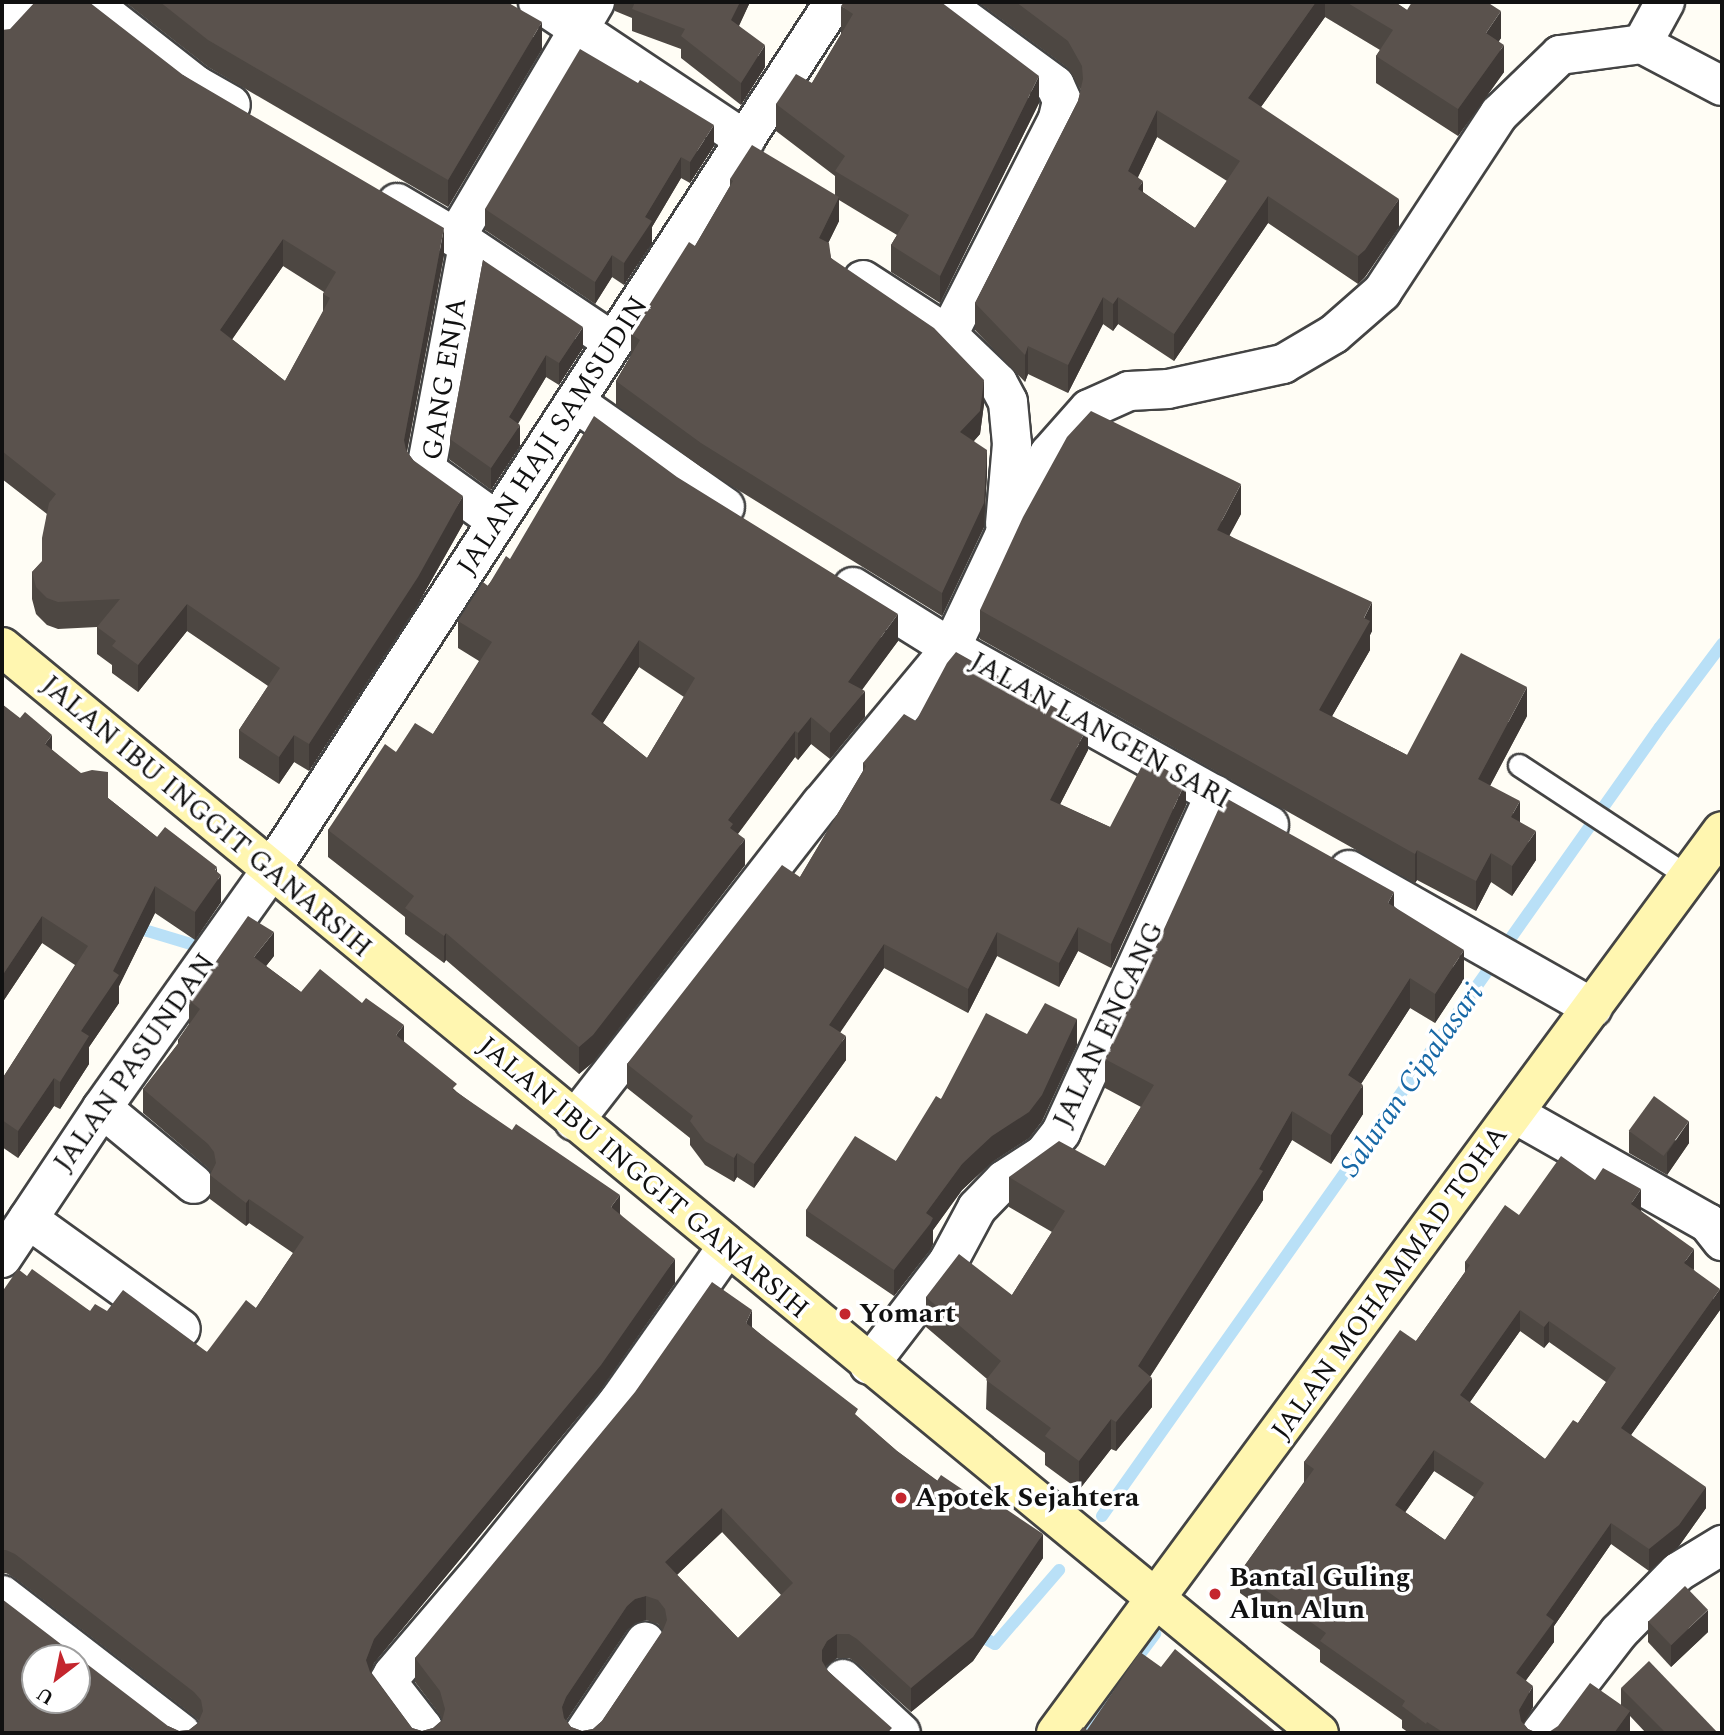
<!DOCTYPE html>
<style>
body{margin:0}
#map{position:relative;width:1724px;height:1735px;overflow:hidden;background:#fffdf5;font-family:Spectral,serif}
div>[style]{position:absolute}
.stream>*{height:12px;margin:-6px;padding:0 6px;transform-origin:6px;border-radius:6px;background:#b9e0f7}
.roads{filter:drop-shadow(2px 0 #444) drop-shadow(-2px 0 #444) drop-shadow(0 2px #444) drop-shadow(0 -2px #444)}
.lane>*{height:21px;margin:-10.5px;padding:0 10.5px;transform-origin:10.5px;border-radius:10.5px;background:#fff}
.street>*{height:38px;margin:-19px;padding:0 19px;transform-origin:19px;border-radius:19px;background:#fff}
.secondary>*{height:38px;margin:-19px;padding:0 19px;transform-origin:19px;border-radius:19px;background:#fff6b0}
.wall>*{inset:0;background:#4d4742}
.shaded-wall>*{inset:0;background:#3f3936}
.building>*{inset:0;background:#5a524d;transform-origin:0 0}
.dots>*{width:19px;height:19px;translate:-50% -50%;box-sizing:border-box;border:4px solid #fff;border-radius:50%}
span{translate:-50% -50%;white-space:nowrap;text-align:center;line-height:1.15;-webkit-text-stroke:7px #fff;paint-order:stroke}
.street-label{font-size:28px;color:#111}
.poi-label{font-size:28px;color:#111;font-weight:700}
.left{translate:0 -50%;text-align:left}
.water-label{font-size:30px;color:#1768a6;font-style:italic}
.frame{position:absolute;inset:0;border:4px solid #111;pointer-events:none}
.north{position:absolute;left:21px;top:1644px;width:70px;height:70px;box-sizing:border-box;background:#fff;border:2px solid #a0a0a0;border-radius:50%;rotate:212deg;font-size:19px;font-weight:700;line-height:28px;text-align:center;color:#111}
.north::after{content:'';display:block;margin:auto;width:24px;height:32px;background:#c4262e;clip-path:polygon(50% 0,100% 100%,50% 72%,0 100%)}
</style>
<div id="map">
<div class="stream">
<i style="left:131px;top:926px;width:84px;rotate:16.7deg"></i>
<i style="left:1102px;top:1516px;width:966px;rotate:-54.73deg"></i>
<i style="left:1660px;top:727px;width:104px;rotate:-53.2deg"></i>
<i style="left:974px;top:1632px;width:24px;rotate:30deg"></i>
<i style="left:995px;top:1644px;width:98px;rotate:-49.1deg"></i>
<i style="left:1081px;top:1733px;width:124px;rotate:-53.2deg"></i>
</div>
<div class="roads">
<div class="lane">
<i style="left:1519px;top:765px;width:204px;rotate:33.4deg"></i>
</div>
<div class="street">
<i style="left:90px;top:2px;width:135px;rotate:38.1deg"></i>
<i style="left:196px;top:85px;width:40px;rotate:29.7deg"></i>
<i style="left:538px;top:2px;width:249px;rotate:33.7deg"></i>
<i style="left:942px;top:2px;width:140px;rotate:36.3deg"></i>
<i style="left:1055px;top:85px;width:17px;rotate:66deg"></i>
<i style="left:1062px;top:101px;width:18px;rotate:103deg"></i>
<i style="left:1058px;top:119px;width:242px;rotate:117deg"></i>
<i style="left:2px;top:36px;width:29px;rotate:-52deg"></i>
<i style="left:1642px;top:44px;width:48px;rotate:-61.3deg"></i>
<i style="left:397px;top:203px;width:82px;rotate:30.6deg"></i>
<i style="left:468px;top:245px;width:174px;rotate:33.8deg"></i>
<i style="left:456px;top:237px;width:273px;rotate:-59.4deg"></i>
<i style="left:468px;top:245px;width:229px;rotate:100.6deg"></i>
<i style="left:426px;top:470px;width:87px;rotate:35.7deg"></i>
<i style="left:863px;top:280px;width:101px;rotate:32.9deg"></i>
<i style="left:948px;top:335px;width:69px;rotate:43.8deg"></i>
<i style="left:998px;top:383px;width:21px;rotate:62deg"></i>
<i style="left:1008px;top:402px;width:42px;rotate:84.6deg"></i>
<i style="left:1012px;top:444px;width:80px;rotate:95deg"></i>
<i style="left:575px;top:402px;width:183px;rotate:35deg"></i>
<i style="left:853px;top:587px;width:115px;rotate:31.9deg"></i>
<i style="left:951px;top:648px;width:364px;rotate:29.1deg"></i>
<i style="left:1349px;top:870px;width:280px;rotate:29.5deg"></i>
<i style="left:102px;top:1108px;width:119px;rotate:39.6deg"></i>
<i style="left:1515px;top:1114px;width:222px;rotate:29.5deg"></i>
<i style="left:1708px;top:1223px;width:23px;rotate:52deg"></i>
<i style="left:574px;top:1121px;width:402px;rotate:-52.1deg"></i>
<i style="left:821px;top:804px;width:203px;rotate:-50.2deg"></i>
<i style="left:951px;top:648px;width:124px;rotate:-64.7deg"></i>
<i style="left:1004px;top:536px;width:94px;rotate:-61.2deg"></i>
<i style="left:1049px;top:454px;width:60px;rotate:-48.4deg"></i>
<i style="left:1089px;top:409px;width:44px;rotate:-24.2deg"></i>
<i style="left:1129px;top:391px;width:39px;rotate:-3deg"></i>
<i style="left:1168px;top:389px;width:118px;rotate:-12.3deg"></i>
<i style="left:1283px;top:364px;width:59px;rotate:-30.5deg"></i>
<i style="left:1334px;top:334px;width:64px;rotate:-41.2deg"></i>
<i style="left:1382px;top:292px;width:213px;rotate:-56.7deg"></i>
<i style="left:1499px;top:114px;width:85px;rotate:-44deg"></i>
<i style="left:1560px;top:55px;width:83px;rotate:-7.6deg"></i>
<i style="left:1642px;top:44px;width:90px;rotate:27.7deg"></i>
<i style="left:28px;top:1219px;width:188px;rotate:35.7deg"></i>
<i style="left:2px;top:1258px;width:180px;rotate:-56.3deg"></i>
<i style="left:102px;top:1108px;width:292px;rotate:-54.6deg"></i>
<i style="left:271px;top:870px;width:1035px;rotate:-57.03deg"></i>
<i style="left:869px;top:1365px;width:130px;rotate:-52.5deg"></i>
<i style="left:948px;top:1262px;width:61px;rotate:-61.8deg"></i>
<i style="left:977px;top:1208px;width:39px;rotate:-46deg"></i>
<i style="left:1004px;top:1180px;width:48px;rotate:-33deg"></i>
<i style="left:1044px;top:1154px;width:28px;rotate:-52deg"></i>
<i style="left:1061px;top:1132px;width:371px;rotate:-65.5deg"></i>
<i style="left:2px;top:1595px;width:226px;rotate:37.6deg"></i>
<i style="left:843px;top:1679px;width:79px;rotate:43deg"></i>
<i style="left:423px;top:1733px;width:5px;rotate:-90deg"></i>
<i style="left:423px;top:1728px;width:57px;rotate:-127.9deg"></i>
<i style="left:388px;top:1683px;width:10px;rotate:-61deg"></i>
<i style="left:393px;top:1674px;width:143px;rotate:-49.5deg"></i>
<i style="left:486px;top:1565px;width:210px;rotate:-51deg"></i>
<i style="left:618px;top:1402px;width:189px;rotate:-54.9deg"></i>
<i style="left:584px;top:1733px;width:110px;rotate:-56.2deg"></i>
<i style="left:1541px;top:1733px;width:128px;rotate:-52.3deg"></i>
<i style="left:1619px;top:1632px;width:84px;rotate:-45.5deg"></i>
<i style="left:1678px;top:1572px;width:52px;rotate:-31.5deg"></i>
</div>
<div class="secondary">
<i style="left:2px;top:647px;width:1707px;rotate:39.51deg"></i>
<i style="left:1056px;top:1733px;width:1121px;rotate:-53.56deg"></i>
</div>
</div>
<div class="wall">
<i style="clip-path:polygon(125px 2px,507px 2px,542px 49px,448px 207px,208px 67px)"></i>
<i style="clip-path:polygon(614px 2px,750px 2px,739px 26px,765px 67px,741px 105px,681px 58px,681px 49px,632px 31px,632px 18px,615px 11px)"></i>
<i style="clip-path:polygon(evenodd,978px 2px,1395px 2px,1407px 10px,1501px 38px,1499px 41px,1504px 72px,1458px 136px,1376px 83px,1376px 56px,1380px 50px,1325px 17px,1261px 107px,1399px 227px,1365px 277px,1358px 284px,1268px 223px,1174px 361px,1118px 324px,1113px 331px,1103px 324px,1068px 393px,1028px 374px,1025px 382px,975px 330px,975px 303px,1078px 101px,1081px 90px,1068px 68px,978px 2px,1157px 137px,1227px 181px,1195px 228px,1143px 192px,1138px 177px,1157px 137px)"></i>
<i style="clip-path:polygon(841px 6px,1039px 103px,940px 303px,891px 272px,891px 245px,897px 235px,839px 200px,839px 221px,828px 243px,831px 258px,984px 404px,980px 434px,974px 441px,987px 474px,984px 527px,942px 616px,701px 467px,616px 405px,616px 381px,631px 355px,631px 334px,695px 246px,730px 186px,730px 179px,835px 195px,835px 176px,776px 131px,776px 104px,812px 83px,841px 34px)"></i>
<i style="clip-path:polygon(evenodd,2px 30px,183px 75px,444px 255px,407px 452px,463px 524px,418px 604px,309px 771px,294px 762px,279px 784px,239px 758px,239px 730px,268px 686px,187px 631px,138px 692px,112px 673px,112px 665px,97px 654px,97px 627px,58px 629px,47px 625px,36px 614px,32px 599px,32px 572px,42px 562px,47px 514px,2px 479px,2px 30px,283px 266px,324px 292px,323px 294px,323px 312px,285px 381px,232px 339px,283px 266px)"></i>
<i style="clip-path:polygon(714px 146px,690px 183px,681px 178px,652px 227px,652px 243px,624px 285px,612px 277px,595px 304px,485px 230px,485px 209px)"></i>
<i style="clip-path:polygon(483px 260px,583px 348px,559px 385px,546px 377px,518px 423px,520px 446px,491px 490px,450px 460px,450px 439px)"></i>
<i style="clip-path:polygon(1241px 514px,1229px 535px,1372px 631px,1370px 635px,1370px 650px,1332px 716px,1407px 755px,1527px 716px,1490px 786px,1520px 822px,1536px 860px,1512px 896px,1491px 882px,1476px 911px,1417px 880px,1415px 883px,980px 639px,980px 610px)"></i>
<i style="clip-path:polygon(evenodd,510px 559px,898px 641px,862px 689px,865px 717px,830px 759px,811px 744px,798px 760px,795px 757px,738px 834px,745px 865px,593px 1062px,579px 1074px,446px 960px,444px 963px,405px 934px,405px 917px,328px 857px,328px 830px,396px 752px,433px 734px,479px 661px,458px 648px,458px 621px,510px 559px,639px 667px,684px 697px,647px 758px,603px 723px,639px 667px)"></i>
<i style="clip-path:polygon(2px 704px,52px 750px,108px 798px,157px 837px,217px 872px,221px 902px,195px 940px,155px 913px,119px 986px,119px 1003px,89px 1047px,89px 1064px,60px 1109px,54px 1106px,18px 1158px,2px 1147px,2px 1079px,75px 965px,42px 943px,2px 1003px)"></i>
<i style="clip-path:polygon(916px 721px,1088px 750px,1060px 804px,1110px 827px,1186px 805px,1111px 968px,1078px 951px,1059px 987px,997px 956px,968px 1013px,884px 968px,840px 1032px,846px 1060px,754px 1188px,737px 1177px,734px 1182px,705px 1165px,690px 1145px,690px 1138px,627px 1088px,627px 1064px,800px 877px,863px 771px,863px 763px)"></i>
<i style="clip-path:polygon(1394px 906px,1464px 979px,1435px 1023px,1410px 1008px,1361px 1084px,1363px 1114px,1331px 1164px,1292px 1140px,1263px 1191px,1263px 1200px,1150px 1377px,1152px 1407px,1116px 1451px,1111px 1449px,1079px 1490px,1045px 1465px,1045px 1453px,986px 1409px,987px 1379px,926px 1327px,926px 1297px,1012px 1295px,1052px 1232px,1009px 1207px,1009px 1177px,1105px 1166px,1141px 1107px,1105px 1088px,1105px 1059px)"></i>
<i style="clip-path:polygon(evenodd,274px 956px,266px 966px,301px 992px,404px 1042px,457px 1092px,620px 1214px,675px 1283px,601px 1389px,374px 1663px,371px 1672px,412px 1728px,422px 1731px,433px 1728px,442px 1720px,440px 1715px,415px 1682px,415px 1658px,752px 1327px,897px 1451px,1043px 1558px,973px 1661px,911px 1712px,857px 1663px,849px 1658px,837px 1658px,827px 1665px,825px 1667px,828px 1671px,892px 1733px,2px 1733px,168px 1726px,179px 1731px,189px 1730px,198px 1723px,199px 1721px,194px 1716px,15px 1578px,6px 1573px,2px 1574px,2px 1292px,27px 1276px,90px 1311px,107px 1311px,207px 1352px,256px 1308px,293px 1253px,249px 1223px,246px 1226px,210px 1199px,210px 1175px,211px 1172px,208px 1168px,143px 1113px,143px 1089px,178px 1044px,178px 1040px,189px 1024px,189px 1000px,274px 956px,722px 1532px,781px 1595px,738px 1638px,677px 1575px,722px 1532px,274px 956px,646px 1620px,658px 1624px,663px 1631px,602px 1721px,593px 1729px,582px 1731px,571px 1727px,566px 1720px,627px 1630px,635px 1623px,646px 1620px)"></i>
<i style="clip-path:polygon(1027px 1034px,1077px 1045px,1042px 1121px,1029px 1138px,992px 1162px,962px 1190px,933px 1230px,933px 1244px,930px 1250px,894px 1296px,806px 1236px,806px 1210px,896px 1161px,941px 1099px)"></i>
<i style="clip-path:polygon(1629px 1131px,1689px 1143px,1667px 1175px,1629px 1153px)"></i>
<i style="clip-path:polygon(evenodd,1595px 1180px,1641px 1210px,1641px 1211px,1694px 1270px,1720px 1310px,1631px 1435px,1706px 1508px,1679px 1546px,1649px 1571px,1611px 1544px,1554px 1626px,1554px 1642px,1526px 1680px,1533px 1707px,1524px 1724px,1528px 1729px,1537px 1733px,1409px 1733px,1402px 1728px,1402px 1720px,1320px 1662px,1320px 1650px,1240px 1593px,1240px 1572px,1304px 1482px,1304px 1462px,1416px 1341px,1465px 1272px,1465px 1262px,1519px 1215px,1595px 1180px,1520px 1331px,1544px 1348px,1549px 1342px,1606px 1382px,1578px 1423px,1545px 1459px,1470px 1402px,1520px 1331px,1595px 1180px,1434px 1471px,1474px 1497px,1445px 1540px,1405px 1512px,1434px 1471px)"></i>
<i style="clip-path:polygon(1648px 1621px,1708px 1632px,1671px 1667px,1648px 1642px)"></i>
<i style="clip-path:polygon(1621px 1688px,1718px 1733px,1646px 1733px,1630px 1716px,1630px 1733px,1549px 1732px,1621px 1705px)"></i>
</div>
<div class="shaded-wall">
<i style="clip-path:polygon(740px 2px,750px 2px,731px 42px,731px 20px)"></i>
<i style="clip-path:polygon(1316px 2px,1325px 2px,1325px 17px,1248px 125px,1248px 98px)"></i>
<i style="clip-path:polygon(1501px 11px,1501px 38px,1486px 60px,1486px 33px)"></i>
<i style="clip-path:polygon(542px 22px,542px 49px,448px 207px,448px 180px)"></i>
<i style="clip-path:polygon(765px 45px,765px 67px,741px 105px,741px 83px)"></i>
<i style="clip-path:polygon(1504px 45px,1504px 72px,1458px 136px,1458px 109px)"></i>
<i style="clip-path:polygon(1039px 76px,1039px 103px,940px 303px,940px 276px)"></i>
<i style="clip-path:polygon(1157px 110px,1157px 137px,1128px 198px,1128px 171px)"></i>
<i style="clip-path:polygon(714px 125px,714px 146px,690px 183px,690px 162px)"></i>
<i style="clip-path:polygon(681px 157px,681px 178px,652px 227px,652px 243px,624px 285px,624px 263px,645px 217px)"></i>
<i style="clip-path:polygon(1143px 181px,1143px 208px,1138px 189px)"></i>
<i style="clip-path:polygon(1268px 196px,1268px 223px,1174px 361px,1174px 334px)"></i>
<i style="clip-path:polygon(839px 197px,839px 221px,819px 262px,819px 238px)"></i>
<i style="clip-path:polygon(1399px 199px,1399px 227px,1365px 277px,1358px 284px,1358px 256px)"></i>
<i style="clip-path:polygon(444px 228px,444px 255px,404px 467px,404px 440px)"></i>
<i style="clip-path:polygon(283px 239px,283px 266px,220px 357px,220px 330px)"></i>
<i style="clip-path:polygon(612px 255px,612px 277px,595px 304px,595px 282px)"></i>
<i style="clip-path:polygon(1103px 297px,1103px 324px,1068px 393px,1068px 365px)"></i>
<i style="clip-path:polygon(1118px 297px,1118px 324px,1113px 331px,1113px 304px)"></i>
<i style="clip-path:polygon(583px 327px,583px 348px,559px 385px,559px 363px)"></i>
<i style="clip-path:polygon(1028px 346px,1028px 374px,1025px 382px,1025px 355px)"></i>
<i style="clip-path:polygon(546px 355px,546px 377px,509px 439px,509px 417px)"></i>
<i style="clip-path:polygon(984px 380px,984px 404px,980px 434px,960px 456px,960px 432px)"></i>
<i style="clip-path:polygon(520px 425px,520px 446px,491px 490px,491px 468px)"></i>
<i style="clip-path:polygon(987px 450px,987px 474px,984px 527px,942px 616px,942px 593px)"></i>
<i style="clip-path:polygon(1241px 484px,1241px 514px,1217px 559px,1217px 530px)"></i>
<i style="clip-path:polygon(463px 496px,463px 524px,418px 604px,309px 771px,309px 744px)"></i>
<i style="clip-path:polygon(1372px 602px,1372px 631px,1370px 635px,1370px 650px,1319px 739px,1319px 710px)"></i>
<i style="clip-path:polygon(187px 604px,187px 631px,138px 692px,138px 665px)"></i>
<i style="clip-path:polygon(898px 614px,898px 641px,848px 709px,848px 682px)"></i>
<i style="clip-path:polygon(639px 640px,639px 667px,591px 741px,591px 714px)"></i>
<i style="clip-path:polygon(1527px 687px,1527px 716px,1478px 808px,1478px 779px)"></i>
<i style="clip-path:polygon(865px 691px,865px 717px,830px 759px,830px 733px)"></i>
<i style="clip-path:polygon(811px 717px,811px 744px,798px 760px,798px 733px)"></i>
<i style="clip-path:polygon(1088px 726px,1088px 750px,1050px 824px,1050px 800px)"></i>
<i style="clip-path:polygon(795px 731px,795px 757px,733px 840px,728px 820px)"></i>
<i style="clip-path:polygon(52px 735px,52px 763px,45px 744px)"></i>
<i style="clip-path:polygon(294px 735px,294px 762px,279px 784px,279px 757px)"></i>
<i style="clip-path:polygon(1186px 781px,1186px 805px,1111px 968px,1111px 944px)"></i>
<i style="clip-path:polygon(1520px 801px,1520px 831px,1511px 817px)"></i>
<i style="clip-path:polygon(1536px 831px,1536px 860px,1512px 896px,1512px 866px)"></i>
<i style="clip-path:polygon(745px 839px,745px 865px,593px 1062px,579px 1074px,579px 1047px)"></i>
<i style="clip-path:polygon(1417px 850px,1417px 880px,1415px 883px,1415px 854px)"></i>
<i style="clip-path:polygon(1491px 853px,1491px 882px,1476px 911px,1476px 881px)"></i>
<i style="clip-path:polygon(217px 867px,217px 881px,221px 875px,221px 902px,195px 940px,195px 912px)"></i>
<i style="clip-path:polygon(155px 886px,155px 913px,119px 986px,119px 1003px,89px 1047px,89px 1064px,60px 1109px,60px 1082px,81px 1031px,113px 971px)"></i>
<i style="clip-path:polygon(1394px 892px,1394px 921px,1388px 903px)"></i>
<i style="clip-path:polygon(42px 916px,42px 943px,2px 1003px,2px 976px)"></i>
<i style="clip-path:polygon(1078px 927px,1078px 951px,1059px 987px,1059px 963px)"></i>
<i style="clip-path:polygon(274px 932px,274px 956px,254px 981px,254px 957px)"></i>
<i style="clip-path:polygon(997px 932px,997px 956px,968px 1013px,968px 989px)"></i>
<i style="clip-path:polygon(446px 933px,446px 960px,444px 963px,444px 936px)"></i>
<i style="clip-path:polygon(884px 944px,884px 968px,829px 1049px,829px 1025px)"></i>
<i style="clip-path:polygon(1464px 950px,1464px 979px,1435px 1023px,1435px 994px)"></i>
<i style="clip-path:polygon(1410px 978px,1410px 1008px,1348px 1104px,1348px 1075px)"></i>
<i style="clip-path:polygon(1077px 1019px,1077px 1045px,1042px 1121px,1029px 1138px,992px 1162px,962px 1190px,933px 1230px,933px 1244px,930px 1250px,894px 1296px,894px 1270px,926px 1213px,962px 1164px)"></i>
<i style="clip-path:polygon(404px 1025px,404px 1049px,396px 1035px)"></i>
<i style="clip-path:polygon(846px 1036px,846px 1060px,754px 1188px,754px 1164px)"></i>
<i style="clip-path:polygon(54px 1078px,54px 1106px,18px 1158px,18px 1131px)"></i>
<i style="clip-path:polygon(1363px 1085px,1363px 1114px,1331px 1164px,1331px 1135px)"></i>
<i style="clip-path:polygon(1292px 1111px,1292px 1140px,1263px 1191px,1263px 1200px,1140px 1392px,1152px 1378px,1152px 1407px,1116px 1451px,1116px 1422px,1138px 1366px,1259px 1169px)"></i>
<i style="clip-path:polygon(1689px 1121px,1689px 1143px,1667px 1175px,1667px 1153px)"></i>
<i style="clip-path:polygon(737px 1153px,737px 1177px,734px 1182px,734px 1158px)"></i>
<i style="clip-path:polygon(1641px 1189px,1641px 1210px,1631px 1225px,1631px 1204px)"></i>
<i style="clip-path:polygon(620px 1195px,620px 1219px,611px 1207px)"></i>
<i style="clip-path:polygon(249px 1199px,249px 1223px,246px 1226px,246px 1203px)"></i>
<i style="clip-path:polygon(1694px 1249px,1694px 1270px,1684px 1263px)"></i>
<i style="clip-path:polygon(675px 1259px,675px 1283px,601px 1389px,374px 1663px,366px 1684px,366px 1660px,374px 1639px)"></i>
<i style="clip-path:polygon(1720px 1289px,1720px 1310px,1621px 1449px,1621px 1428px)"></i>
<i style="clip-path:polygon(752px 1310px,752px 1334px,746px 1323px)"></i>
<i style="clip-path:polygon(1520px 1310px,1520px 1331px,1460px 1416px,1460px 1395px)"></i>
<i style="clip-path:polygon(1549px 1321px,1549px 1342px,1544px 1348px,1544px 1327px)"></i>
<i style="clip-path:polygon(1111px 1419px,1111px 1449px,1079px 1490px,1079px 1461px)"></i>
<i style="clip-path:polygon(1434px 1450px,1434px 1471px,1395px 1527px,1395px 1505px)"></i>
<i style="clip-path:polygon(1706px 1487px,1706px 1508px,1679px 1546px,1649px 1571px,1649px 1549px)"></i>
<i style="clip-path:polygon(722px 1508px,722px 1532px,665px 1586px,665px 1562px)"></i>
<i style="clip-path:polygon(1611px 1523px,1611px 1544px,1554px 1626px,1554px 1642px,1516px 1694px,1516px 1673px,1546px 1615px)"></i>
<i style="clip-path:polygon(1043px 1534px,1043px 1558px,973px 1661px,911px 1712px,911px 1688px)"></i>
<i style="clip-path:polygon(646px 1596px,646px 1620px,635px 1623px,627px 1630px,566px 1721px,562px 1731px,562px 1707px,566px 1697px,627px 1606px,635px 1599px)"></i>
<i style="clip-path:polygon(1708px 1610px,1708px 1632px,1671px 1667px,1671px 1645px)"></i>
<i style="clip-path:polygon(837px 1634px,837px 1658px,827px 1665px,822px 1673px,822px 1650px,827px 1641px)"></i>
<i style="clip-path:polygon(1533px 1686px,1533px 1707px,1519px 1731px,1519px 1710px)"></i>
<i style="clip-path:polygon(1630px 1711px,1630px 1733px,1614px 1733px)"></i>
</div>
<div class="building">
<i style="clip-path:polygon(evenodd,35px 2px,89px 2px,183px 75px,444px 228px,404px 440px,406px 450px,413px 460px,463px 496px,418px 577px,309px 744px,294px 735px,279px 757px,239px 730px,280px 668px,187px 604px,138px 665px,112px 646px,116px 641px,97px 627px,120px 599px,58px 602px,47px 598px,36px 587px,32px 572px,42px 561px,42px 538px,49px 503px,56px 494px,2px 451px,2px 30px,10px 29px,35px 2px,283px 239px,336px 272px,323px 294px,330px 298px,285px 381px,220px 330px,283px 239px)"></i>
<i style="clip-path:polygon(160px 2px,507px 2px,542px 22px,448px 180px,208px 40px)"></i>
<i style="clip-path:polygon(635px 2px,740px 2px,731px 20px,765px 45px,741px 83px,681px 36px,685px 29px,632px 9px)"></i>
<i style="clip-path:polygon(844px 2px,941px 2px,1039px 76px,940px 276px,891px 245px,909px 215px,835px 171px,845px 156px,776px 104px,796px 74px,812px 83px,853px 14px,841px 6px)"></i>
<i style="clip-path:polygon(evenodd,1016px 2px,1316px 2px,1248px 98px,1399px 199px,1365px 250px,1358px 256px,1268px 196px,1174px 334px,1118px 297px,1113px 304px,1103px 297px,1068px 365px,1028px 346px,1025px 355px,975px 303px,1078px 101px,1083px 79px,1082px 66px,1068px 41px,1016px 2px,1157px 110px,1240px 161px,1195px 228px,1138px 189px,1143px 181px,1128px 171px,1157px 110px)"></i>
<i style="clip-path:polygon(1346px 2px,1395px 2px,1407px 10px,1412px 2px,1487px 2px,1501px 11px,1486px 33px,1504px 45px,1458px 109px,1376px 56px,1393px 30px)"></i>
<i style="clip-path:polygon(580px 49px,638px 83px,640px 80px,714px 125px,690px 162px,681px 157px,645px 217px,652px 221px,624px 263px,612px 255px,595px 282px,485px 209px)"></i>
<i style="clip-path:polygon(752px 145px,839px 197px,819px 238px,829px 243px,831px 258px,934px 328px,984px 380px,980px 411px,960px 432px,987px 450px,984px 503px,942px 593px,701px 443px,616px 381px,640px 340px,631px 334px,689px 242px,695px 246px,733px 181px,730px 179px)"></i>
<i style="clip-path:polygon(483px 260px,583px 327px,559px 363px,546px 355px,509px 417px,520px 425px,491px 468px,450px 439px)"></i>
<i style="clip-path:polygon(1091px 411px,1241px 484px,1217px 530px,1372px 602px,1364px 618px,1370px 621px,1319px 710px,1407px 755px,1461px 653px,1527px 687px,1478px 779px,1520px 801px,1511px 817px,1536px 831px,1512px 866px,1491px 853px,1476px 881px,1417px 850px,1415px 854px,980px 610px,1023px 517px,1067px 437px)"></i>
<i style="clip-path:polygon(evenodd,594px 416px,677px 477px,898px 614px,848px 682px,865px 691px,830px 733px,811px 717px,798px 733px,795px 731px,728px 820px,733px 824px,730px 828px,745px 839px,593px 1035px,579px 1047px,446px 933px,444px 936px,405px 908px,414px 896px,328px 830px,385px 744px,396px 752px,415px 723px,433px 734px,492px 642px,458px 621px,483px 582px,488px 586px,506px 556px,510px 559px,594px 416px,639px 640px,695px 678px,647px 758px,591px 714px,639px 640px)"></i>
<i style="clip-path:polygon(956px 652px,1088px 726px,1050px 800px,1110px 827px,1146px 758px,1186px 781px,1111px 944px,1078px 927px,1059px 963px,997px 932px,968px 989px,884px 944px,829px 1025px,846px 1036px,754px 1164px,737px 1153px,734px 1158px,705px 1141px,690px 1121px,693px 1116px,627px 1064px,782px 865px,800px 877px,866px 766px,863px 763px,904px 714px,916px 721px,947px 663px)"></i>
<i style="clip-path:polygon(2px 704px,20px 718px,25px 712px,52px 735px,45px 744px,81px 773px,92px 770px,108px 772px,108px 798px,157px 837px,165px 827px,217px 867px,215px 870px,221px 875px,195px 912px,155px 886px,113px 971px,119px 975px,81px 1031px,89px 1036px,60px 1082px,54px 1078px,18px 1131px,2px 1120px,2px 1079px,88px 946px,42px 916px,2px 976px)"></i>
<i style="clip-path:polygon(1224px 797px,1394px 892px,1388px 903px,1464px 950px,1435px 994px,1410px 978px,1348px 1075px,1363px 1085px,1331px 1135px,1292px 1111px,1259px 1169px,1263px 1171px,1138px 1366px,1152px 1378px,1116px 1422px,1111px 1419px,1079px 1461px,1045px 1436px,1051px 1428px,986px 1380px,1001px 1361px,926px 1297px,959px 1254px,1012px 1295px,1065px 1211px,1009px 1177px,1059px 1141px,1105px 1166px,1154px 1085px,1105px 1059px)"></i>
<i style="clip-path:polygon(evenodd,248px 916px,274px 932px,254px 957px,301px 992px,320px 969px,362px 1003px,366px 998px,404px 1025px,396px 1035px,457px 1084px,452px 1089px,512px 1130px,516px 1124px,620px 1195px,611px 1207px,675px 1259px,601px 1365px,374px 1639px,366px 1660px,370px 1672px,412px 1728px,422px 1731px,433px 1728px,442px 1721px,445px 1709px,440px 1691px,415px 1658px,635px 1392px,712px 1282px,752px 1310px,746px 1323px,858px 1409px,855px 1414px,897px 1451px,937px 1481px,941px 1475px,990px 1508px,994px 1501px,1043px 1534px,973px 1637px,911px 1688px,857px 1639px,849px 1634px,837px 1634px,827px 1641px,822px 1650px,822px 1661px,828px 1671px,892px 1728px,887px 1733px,2px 1733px,2px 1599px,168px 1726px,179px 1731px,189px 1730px,198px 1723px,203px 1711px,201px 1700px,194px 1692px,15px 1554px,6px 1550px,2px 1550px,2px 1292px,18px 1269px,27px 1276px,32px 1269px,90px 1311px,95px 1304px,107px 1311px,123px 1290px,207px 1352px,246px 1300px,256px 1308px,304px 1237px,249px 1199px,246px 1203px,210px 1175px,216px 1163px,214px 1152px,208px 1144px,143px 1089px,180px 1041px,178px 1040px,200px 1009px,189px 1000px,248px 916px,722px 1508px,793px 1583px,738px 1638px,665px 1562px,722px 1508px,248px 916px,646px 1596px,658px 1600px,665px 1609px,667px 1620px,663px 1630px,602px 1721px,593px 1729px,582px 1731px,571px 1727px,564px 1718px,562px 1707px,566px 1697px,627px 1606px,635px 1599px,646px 1596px,248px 916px,35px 1658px,77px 1658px,77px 1700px,35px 1700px,35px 1658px)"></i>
<i style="clip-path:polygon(1045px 1003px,1077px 1019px,1042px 1095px,1029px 1112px,992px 1136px,962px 1164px,926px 1213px,933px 1218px,930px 1224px,894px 1270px,806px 1210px,855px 1136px,896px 1161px,936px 1096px,941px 1099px,986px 1013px,1027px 1034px)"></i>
<i style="left:1654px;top:1096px;width:43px;height:43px;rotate:36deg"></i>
<i style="clip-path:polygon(evenodd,1561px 1156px,1595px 1180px,1603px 1168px,1641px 1189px,1631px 1204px,1694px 1249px,1684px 1263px,1720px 1289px,1621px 1428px,1706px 1487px,1679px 1525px,1649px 1549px,1611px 1523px,1546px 1615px,1554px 1621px,1516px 1673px,1533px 1686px,1519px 1710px,1521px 1721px,1528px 1729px,1537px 1733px,1444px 1733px,1427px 1722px,1426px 1724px,1402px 1706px,1405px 1701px,1320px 1641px,1326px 1633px,1240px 1572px,1314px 1469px,1304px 1462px,1400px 1330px,1416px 1341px,1470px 1265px,1465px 1262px,1505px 1205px,1519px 1215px,1561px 1156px,1520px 1310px,1544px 1327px,1549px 1321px,1616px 1368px,1578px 1423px,1573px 1420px,1545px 1459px,1460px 1395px,1520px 1310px,1561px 1156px,1434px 1450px,1484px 1483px,1445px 1540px,1395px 1505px,1434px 1450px)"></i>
<i style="left:1685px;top:1586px;width:33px;height:51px;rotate:46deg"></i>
<i style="clip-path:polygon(1175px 1649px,1277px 1733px,1078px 1733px,1083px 1727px,1087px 1730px,1140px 1652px,1161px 1667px)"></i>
<i style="clip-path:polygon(1649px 1661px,1718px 1733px,1666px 1733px,1621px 1688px)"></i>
<i style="clip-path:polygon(1590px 1683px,1630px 1711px,1614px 1733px,1537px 1733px,1549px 1732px,1558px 1726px)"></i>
</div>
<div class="dots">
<i style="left:845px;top:1314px;background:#c4262e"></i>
<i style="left:901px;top:1498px;background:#c4262e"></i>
<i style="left:1215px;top:1594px;background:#c4262e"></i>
</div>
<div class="street-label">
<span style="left:445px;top:379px;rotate:-81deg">GANG ENJA</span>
<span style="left:553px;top:436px;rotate:-57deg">JALAN HAJI SAMSUDIN</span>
<span style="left:1100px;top:731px;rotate:29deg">JALAN LANGEN SARI</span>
<span style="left:206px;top:817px;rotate:40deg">JALAN IBU INGGIT GANARSIH</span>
<span style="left:1109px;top:1025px;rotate:-65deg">JALAN ENCANG</span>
<span style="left:135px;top:1063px;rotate:-55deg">JALAN PASUNDAN</span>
<span style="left:643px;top:1178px;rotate:40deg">JALAN IBU INGGIT GANARSIH</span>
<span style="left:1390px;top:1283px;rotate:-54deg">JALAN MOHAMMAD TOHA</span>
</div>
<div class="poi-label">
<span class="left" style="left:859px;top:1314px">Yomart</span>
<span class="left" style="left:915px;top:1498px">Apotek Sejahtera</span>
<span class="left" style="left:1229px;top:1594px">Bantal Guling<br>Alun Alun</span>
</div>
<div class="water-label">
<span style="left:1412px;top:1080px;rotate:-55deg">Saluran Cipalasari</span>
</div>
<div class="frame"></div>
<div class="north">U</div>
</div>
